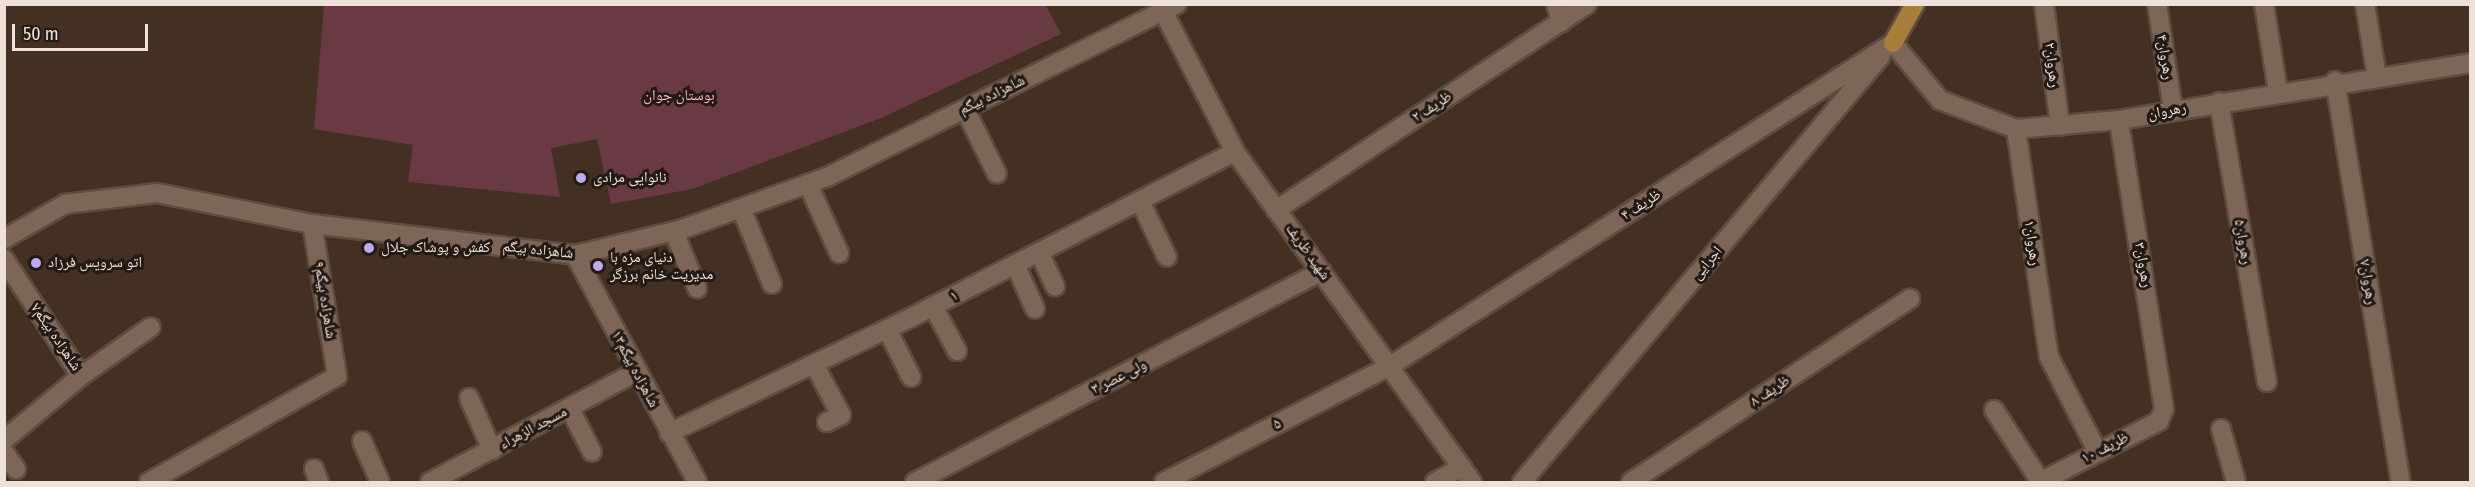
<!DOCTYPE html>
<meta charset="utf-8">
<style>
body{margin:0}
#map{position:relative;width:2475px;height:487px;overflow:hidden;background:#443022;font-family:"Fira Sans Condensed","Noto Naskh Arabic",sans-serif}
div>[style]{position:absolute}
.green>*{inset:0;background:#6a3a44}
.roads{filter:drop-shadow(2px 0 #5d4c40) drop-shadow(-2px 0 #5d4c40) drop-shadow(0 2px #5d4c40) drop-shadow(0 -2px #5d4c40)}
.minor>*{height:18px;margin:-9px;padding:0 9px;transform-origin:9px;border-radius:9px;background:#7d6657}
.major>*{height:18px;margin:-9px;padding:0 9px;transform-origin:9px;border-radius:9px;background:#a77f3b}
.dots>*{width:16px;height:16px;translate:-50% -50%;box-sizing:border-box;border:3px solid #241a14;border-radius:50%}
span{translate:-50% -50%;white-space:nowrap;text-align:center;line-height:1.15;-webkit-text-stroke:6px #241a14;paint-order:stroke}
.street-label{font-size:15px;color:#eee1d8}
.park-label{font-size:15px;color:#feb8c5}
.poi-label{font-size:15px;color:#eee1d8}
.left{translate:0 -50%;text-align:left}
.frame{position:absolute;inset:0;border:6px solid #eee1d8;pointer-events:none}
.scale{position:absolute;left:12px;top:24px;width:136px;height:27px;box-sizing:border-box;border:3px solid #eee1d8;border-top:0;padding-left:8px;font-size:18px;line-height:21px;white-space:nowrap;color:#eee1d8;-webkit-text-stroke:4px #241a14;paint-order:stroke}
</style>
<div id="map">
<div class="green">
<i style="clip-path:polygon(1045px 4px,1061px 34px,881px 118px,692px 189px,611px 204px,597px 139px,551px 148px,560px 197px,408px 182px,413px 145px,314px 129px,324px 5px)"></i>
</div>
<div class="roads">
<div class="minor">
<i style="left:1556px;top:4px;width:19px;rotate:74deg"></i>
<i style="left:2044px;top:4px;width:123px;rotate:82.5deg"></i>
<i style="left:2157px;top:4px;width:107px;rotate:81.4deg"></i>
<i style="left:2264px;top:4px;width:88px;rotate:80.9deg"></i>
<i style="left:2365px;top:4px;width:74px;rotate:80.7deg"></i>
<i style="left:1163px;top:11px;width:158px;rotate:62.9deg"></i>
<i style="left:1235px;top:152px;width:406px;rotate:54.3deg"></i>
<i style="left:1893px;top:43px;width:74px;rotate:50.5deg"></i>
<i style="left:1940px;top:100px;width:81px;rotate:20.9deg"></i>
<i style="left:2016px;top:129px;width:103px;rotate:-5deg"></i>
<i style="left:2119px;top:120px;width:356px;rotate:-9.2deg"></i>
<i style="left:2335px;top:81px;width:406px;rotate:80.7deg"></i>
<i style="left:2219px;top:102px;width:284px;rotate:80.3deg"></i>
<i style="left:965px;top:109px;width:72px;rotate:63.8deg"></i>
<i style="left:2016px;top:129px;width:230px;rotate:81.8deg"></i>
<i style="left:2049px;top:357px;width:106px;rotate:62.9deg"></i>
<i style="left:808px;top:184px;width:76px;rotate:65.8deg"></i>
<i style="left:1140px;top:201px;width:62px;rotate:64.3deg"></i>
<i style="left:741px;top:208px;width:82px;rotate:67.8deg"></i>
<i style="left:1276px;top:210px;width:373px;rotate:-33.5deg"></i>
<i style="left:674px;top:232px;width:61px;rotate:67.7deg"></i>
<i style="left:4px;top:239px;width:70px;rotate:-29.8deg"></i>
<i style="left:65px;top:204px;width:93px;rotate:-6.8deg"></i>
<i style="left:157px;top:193px;width:158px;rotate:11.3deg"></i>
<i style="left:312px;top:224px;width:265px;rotate:6.7deg"></i>
<i style="left:575px;top:255px;width:111px;rotate:-13.5deg"></i>
<i style="left:683px;top:229px;width:153px;rotate:-19.9deg"></i>
<i style="left:827px;top:177px;width:390px;rotate:-26.3deg"></i>
<i style="left:1039px;top:252px;width:38px;rotate:65deg"></i>
<i style="left:575px;top:255px;width:258px;rotate:61.7deg"></i>
<i style="left:4px;top:259px;width:140px;rotate:56.7deg"></i>
<i style="left:81px;top:376px;width:85px;rotate:-35deg"></i>
<i style="left:1015px;top:264px;width:49px;rotate:66deg"></i>
<i style="left:933px;top:306px;width:51px;rotate:61.9deg"></i>
<i style="left:887px;top:329px;width:54px;rotate:63.4deg"></i>
<i style="left:814px;top:364px;width:58px;rotate:62.1deg"></i>
<i style="left:841px;top:415px;width:16px;rotate:153deg"></i>
<i style="left:469px;top:398px;width:57px;rotate:66.1deg"></i>
<i style="left:570px;top:409px;width:48px;rotate:62.9deg"></i>
<i style="left:1994px;top:410px;width:86px;rotate:56.9deg"></i>
<i style="left:2221px;top:429px;width:55px;rotate:74.2deg"></i>
<i style="left:669px;top:433px;width:272px;rotate:-25.5deg"></i>
<i style="left:914px;top:316px;width:360px;rotate:-27.1deg"></i>
<i style="left:4px;top:440px;width:100px;rotate:-39.7deg"></i>
<i style="left:362px;top:441px;width:45px;rotate:66.3deg"></i>
<i style="left:4px;top:452px;width:21px;rotate:55deg"></i>
<i style="left:314px;top:469px;width:14px;rotate:69deg"></i>
<i style="left:149px;top:482px;width:216px;rotate:-29.4deg"></i>
<i style="left:337px;top:376px;width:154px;rotate:-99.3deg"></i>
<i style="left:430px;top:482px;width:234px;rotate:-28.1deg"></i>
<i style="left:915px;top:482px;width:458px;rotate:-27.4deg"></i>
<i style="left:1164px;top:482px;width:254px;rotate:-27.2deg"></i>
<i style="left:1390px;top:366px;width:598px;rotate:-32.71deg"></i>
<i style="left:1435px;top:482px;width:31px;rotate:-29deg"></i>
<i style="left:1522px;top:482px;width:556px;rotate:-49.89deg"></i>
<i style="left:1631px;top:482px;width:334px;rotate:-33.3deg"></i>
<i style="left:2040px;top:482px;width:134px;rotate:-27.1deg"></i>
<i style="left:2159px;top:421px;width:13px;rotate:-67deg"></i>
<i style="left:2164px;top:409px;width:292px;rotate:-98.9deg"></i>
</div>
<div class="major">
<i style="left:1893px;top:43px;width:45px;rotate:-60.6deg"></i>
</div>
</div>
<div class="dots">
<i style="left:581px;top:178px;background:#bcaaf5"></i>
<i style="left:369px;top:248px;background:#bcaaf5"></i>
<i style="left:36px;top:263px;background:#bcaaf5"></i>
<i style="left:598px;top:266px;background:#bcaaf5"></i>
</div>
<div class="street-label">
<span style="left:2165px;top:57px;rotate:81deg">رهروان۴</span>
<span style="left:2052px;top:65px;rotate:83deg">رهروان۲</span>
<span style="left:992px;top:95px;rotate:-26deg">شاهزاده بیگم</span>
<span style="left:1432px;top:107px;rotate:-33deg">ظریف ۲</span>
<span style="left:2167px;top:111px;rotate:-11deg">رهروان</span>
<span style="left:1641px;top:205px;rotate:-33deg">ظریف ۴</span>
<span style="left:2243px;top:242px;rotate:80deg">رهروان۵</span>
<span style="left:2032px;top:243px;rotate:82deg">رهروان۱</span>
<span style="left:538px;top:250px;rotate:6deg">شاهزاده بیگم</span>
<span style="left:1308px;top:252px;rotate:54deg">شهید ظریف</span>
<span style="left:1707px;top:263px;rotate:-50deg">اجرایی</span>
<span style="left:2143px;top:265px;rotate:80deg">رهروان۳</span>
<span style="left:2368px;top:282px;rotate:81deg">رهروان۷</span>
<span style="left:954px;top:296px;rotate:-27deg">۱</span>
<span style="left:325px;top:300px;rotate:81deg">شاهزاده بیگم۹</span>
<span style="left:56px;top:337px;rotate:56deg">شاهزاده بیگم۷</span>
<span style="left:635px;top:369px;rotate:62deg">شاهزاده بیگم۱۳</span>
<span style="left:1119px;top:377px;rotate:-27deg">ولی عصر ۳</span>
<span style="left:1770px;top:391px;rotate:-33deg">ظریف ۸</span>
<span style="left:1277px;top:424px;rotate:-27deg">۵</span>
<span style="left:533px;top:428px;rotate:-28deg">مسجد الزهراء</span>
<span style="left:2105px;top:448px;rotate:-27deg">ظریف ۱۰</span>
</div>
<div class="park-label">
<span style="left:679px;top:96px">بوستان جوان</span>
</div>
<div class="poi-label">
<span class="left" style="left:593px;top:178px">نانوایی مرادی</span>
<span class="left" style="left:381px;top:248px">کفش و پوشاک جلال</span>
<span class="left" style="left:610px;top:266px">دنیای مزه با<br>مدیریت خانم برزگر</span>
<span class="left" style="left:48px;top:263px">اتو سرویس فرزاد</span>
</div>
<div class="frame"></div>
<div class="scale">50 m</div>
</div>
